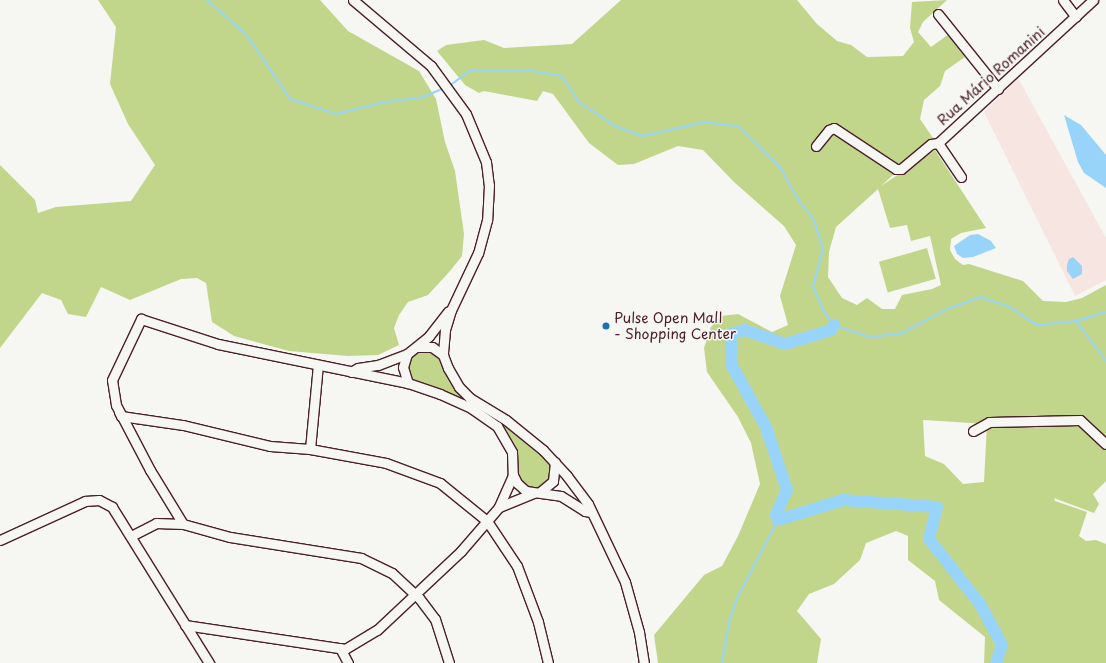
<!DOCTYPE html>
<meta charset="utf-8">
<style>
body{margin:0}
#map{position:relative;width:1106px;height:663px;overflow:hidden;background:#f6f6f2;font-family:"Playpen Sans",sans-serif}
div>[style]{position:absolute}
.built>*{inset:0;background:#f7e5e1}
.green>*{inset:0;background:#c2d68b;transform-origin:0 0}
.water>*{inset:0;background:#98d4f9}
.stream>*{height:2px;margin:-1px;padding:0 1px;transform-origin:1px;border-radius:1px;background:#98d4f9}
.river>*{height:12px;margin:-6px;padding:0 6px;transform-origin:6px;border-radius:6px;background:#98d4f9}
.roads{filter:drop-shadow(1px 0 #4a1f2b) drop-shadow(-1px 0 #4a1f2b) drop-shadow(0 1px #4a1f2b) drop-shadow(0 -1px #4a1f2b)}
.minor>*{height:9px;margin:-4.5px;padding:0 4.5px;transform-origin:4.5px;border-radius:4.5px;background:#f6f6f2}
.dots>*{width:11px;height:11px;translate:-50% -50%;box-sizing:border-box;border:2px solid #f6f6f2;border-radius:50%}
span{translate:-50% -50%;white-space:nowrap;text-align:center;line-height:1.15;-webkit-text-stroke:3px #f6f6f2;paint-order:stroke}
.street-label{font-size:14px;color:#4a1f2b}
.poi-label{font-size:14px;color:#4a1f2b}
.left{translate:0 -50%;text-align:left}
</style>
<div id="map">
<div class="built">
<i style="clip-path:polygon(1018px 78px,1106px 238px,1106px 280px,1075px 296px,984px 112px)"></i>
</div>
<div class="green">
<i style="clip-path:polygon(98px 0,320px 0,348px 31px,419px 71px,436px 99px,445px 142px,455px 171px,464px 234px,462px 256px,450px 271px,428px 295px,408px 302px,399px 315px,394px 328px,399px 345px,378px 355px,348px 356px,289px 351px,234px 336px,212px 322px,206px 283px,197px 278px,181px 279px,130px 300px,101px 287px,86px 317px,68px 314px,61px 300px,42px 293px,0 348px,0 165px,35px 200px,38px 213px,56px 207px,131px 201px,155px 165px,128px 124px,110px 84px,116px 27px)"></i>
<i style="clip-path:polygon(evenodd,621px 0,797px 0,817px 24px,837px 41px,851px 45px,867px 57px,903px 56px,914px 42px,910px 28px,912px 2px,947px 0,923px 22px,918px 32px,931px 47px,949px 34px,965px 57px,945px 71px,940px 86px,924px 100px,920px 119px,933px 138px,881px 186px,935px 150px,986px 228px,961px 233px,951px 239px,950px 250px,955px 259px,963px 265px,969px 264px,1023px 281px,1043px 301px,1066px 302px,1082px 298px,1106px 285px,1106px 481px,1093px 494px,1099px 504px,1094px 513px,1054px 498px,1055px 501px,1087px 512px,1079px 536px,1086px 541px,1096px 540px,1106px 544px,1106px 663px,984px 663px,985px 637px,939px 600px,935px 581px,908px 560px,908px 536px,896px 531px,866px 543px,860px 560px,834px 584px,809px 594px,797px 611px,821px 639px,817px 663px,658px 663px,654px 635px,704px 575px,722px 566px,738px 536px,760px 484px,751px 443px,738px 417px,707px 372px,704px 348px,711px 327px,721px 316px,738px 314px,772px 332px,788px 325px,780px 296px,796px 245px,784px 226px,734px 182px,703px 150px,678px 146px,634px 164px,618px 165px,589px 143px,553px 94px,543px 91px,537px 101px,484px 91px,479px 93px,465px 85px,437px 51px,446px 45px,484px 40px,504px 48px,572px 44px,621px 0,878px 189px,890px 228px,907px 225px,911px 241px,930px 236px,941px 285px,932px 289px,902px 295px,895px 309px,882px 309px,867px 298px,857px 305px,842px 298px,828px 277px,829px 252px,836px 227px,878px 189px,621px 0,923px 420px,987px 424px,984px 482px,963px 484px,944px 464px,925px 456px,923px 420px)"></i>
<i style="left:927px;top:248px;width:32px;height:50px;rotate:74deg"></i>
<i style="clip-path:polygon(420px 351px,432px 351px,441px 359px,447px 377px,464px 400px,413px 379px,408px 365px,413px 355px)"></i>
<i style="clip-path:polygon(503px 424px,548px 462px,551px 473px,548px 480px,539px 487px,529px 487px,520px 480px,515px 445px)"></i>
</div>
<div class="water">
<i style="clip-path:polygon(1064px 115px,1081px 125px,1106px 155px,1106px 188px,1084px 173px,1078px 162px)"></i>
<i style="clip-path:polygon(978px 234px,991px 241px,996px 248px,973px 257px,963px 258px,957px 254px,954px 246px,970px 235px)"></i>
<i style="clip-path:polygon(1073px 257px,1082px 266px,1082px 274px,1073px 279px,1067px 271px,1067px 265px,1069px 259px)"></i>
</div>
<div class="stream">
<i style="left:207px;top:0;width:52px;rotate:41.1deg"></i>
<i style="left:246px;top:34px;width:78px;rotate:55.9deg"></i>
<i style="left:290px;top:99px;width:48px;rotate:18.1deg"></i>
<i style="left:336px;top:114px;width:50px;rotate:-13.8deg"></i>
<i style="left:385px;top:102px;width:38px;rotate:-7deg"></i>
<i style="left:423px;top:97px;width:23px;rotate:-23deg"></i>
<i style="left:448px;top:87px;width:26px;rotate:-37deg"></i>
<i style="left:469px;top:71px;width:59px;rotate:-1deg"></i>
<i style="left:528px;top:70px;width:35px;rotate:10deg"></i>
<i style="left:562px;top:76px;width:31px;rotate:57deg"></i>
<i style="left:579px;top:102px;width:43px;rotate:33.7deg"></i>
<i style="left:615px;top:126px;width:30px;rotate:20deg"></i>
<i style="left:643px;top:136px;width:63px;rotate:-12.9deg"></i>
<i style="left:704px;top:122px;width:34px;rotate:7deg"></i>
<i style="left:738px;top:126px;width:59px;rotate:44.3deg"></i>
<i style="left:780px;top:167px;width:37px;rotate:61deg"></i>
<i style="left:798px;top:199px;width:26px;rotate:53deg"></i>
<i style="left:814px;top:220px;width:30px;rotate:73deg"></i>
<i style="left:823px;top:249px;width:38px;rotate:105deg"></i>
<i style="left:813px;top:286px;width:26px;rotate:67deg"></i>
<i style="left:823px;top:310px;width:19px;rotate:54deg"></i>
<i style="left:834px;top:325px;width:37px;rotate:19deg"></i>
<i style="left:869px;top:337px;width:31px;rotate:-6deg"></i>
<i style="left:900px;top:334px;width:55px;rotate:-28deg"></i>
<i style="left:949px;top:308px;width:34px;rotate:-19deg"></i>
<i style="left:981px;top:297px;width:31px;rotate:19deg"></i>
<i style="left:1010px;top:307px;width:32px;rotate:34deg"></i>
<i style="left:1037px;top:325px;width:39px;rotate:-6deg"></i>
<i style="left:1076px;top:321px;width:31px;rotate:-17deg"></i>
<i style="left:1076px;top:321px;width:50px;rotate:53.1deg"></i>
<i style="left:722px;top:663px;width:42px;rotate:-80.3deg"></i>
<i style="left:729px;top:622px;width:28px;rotate:-71deg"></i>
<i style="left:738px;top:596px;width:86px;rotate:-62.2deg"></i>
</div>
<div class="river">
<i style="left:834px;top:325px;width:6px;rotate:121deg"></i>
<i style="left:831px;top:330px;width:48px;rotate:163.1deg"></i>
<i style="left:785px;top:344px;width:42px;rotate:-160.7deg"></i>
<i style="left:745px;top:330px;width:15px;rotate:164deg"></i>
<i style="left:731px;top:334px;width:30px;rotate:90deg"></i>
<i style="left:731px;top:364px;width:72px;rotate:60.9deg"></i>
<i style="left:766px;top:427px;width:66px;rotate:71.6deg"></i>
<i style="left:787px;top:490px;width:27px;rotate:114deg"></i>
<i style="left:776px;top:515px;width:5px;rotate:68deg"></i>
<i style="left:778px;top:520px;width:68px;rotate:-17.1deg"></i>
<i style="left:843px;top:500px;width:94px;rotate:4.3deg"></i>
<i style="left:937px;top:507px;width:33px;rotate:104deg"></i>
<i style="left:929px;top:539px;width:83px;rotate:51.9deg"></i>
<i style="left:980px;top:604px;width:47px;rotate:61.8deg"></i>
<i style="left:1002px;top:645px;width:19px;rotate:108deg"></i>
</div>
<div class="roads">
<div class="minor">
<i style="left:353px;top:0;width:102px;rotate:40.2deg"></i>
<i style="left:431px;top:66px;width:59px;rotate:53.9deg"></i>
<i style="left:466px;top:114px;width:52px;rotate:67.4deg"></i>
<i style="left:486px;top:162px;width:23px;rotate:83deg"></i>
<i style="left:489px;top:185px;width:35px;rotate:93deg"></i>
<i style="left:487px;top:220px;width:34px;rotate:105deg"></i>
<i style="left:478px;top:253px;width:63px;rotate:115.3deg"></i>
<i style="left:451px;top:310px;width:21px;rotate:107deg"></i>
<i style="left:445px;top:330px;width:25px;rotate:95deg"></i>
<i style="left:443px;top:355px;width:14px;rotate:69deg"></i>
<i style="left:448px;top:368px;width:22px;rotate:60deg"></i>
<i style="left:459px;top:387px;width:16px;rotate:45deg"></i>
<i style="left:470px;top:398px;width:42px;rotate:31.4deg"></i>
<i style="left:506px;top:420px;width:48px;rotate:39deg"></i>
<i style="left:543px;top:450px;width:35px;rotate:47deg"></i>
<i style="left:567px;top:476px;width:35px;rotate:53deg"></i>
<i style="left:588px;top:504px;width:86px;rotate:64.6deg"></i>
<i style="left:625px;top:582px;width:52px;rotate:74.4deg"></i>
<i style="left:639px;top:632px;width:31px;rotate:81deg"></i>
<i style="left:1063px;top:0;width:21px;rotate:53deg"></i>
<i style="left:938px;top:14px;width:96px;rotate:51.3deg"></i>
<i style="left:816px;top:146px;width:21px;rotate:-51deg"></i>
<i style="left:829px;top:130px;width:5px;rotate:-22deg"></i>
<i style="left:834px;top:128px;width:74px;rotate:33.5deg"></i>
<i style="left:896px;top:169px;width:5px"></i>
<i style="left:901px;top:169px;width:39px;rotate:-40deg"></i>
<i style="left:931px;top:144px;width:7px;rotate:-8deg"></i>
<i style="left:961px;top:177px;width:41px;rotate:-124.1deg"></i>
<i style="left:938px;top:143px;width:211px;rotate:-42.7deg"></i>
<i style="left:418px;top:347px;width:14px"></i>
<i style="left:432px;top:347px;width:14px;rotate:36deg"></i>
<i style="left:407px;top:354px;width:14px;rotate:107deg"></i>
<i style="left:403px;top:367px;width:17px;rotate:73deg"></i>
<i style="left:351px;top:372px;width:8px;rotate:-30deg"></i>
<i style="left:358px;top:368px;width:20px;rotate:-9deg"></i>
<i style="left:378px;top:365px;width:31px;rotate:-21deg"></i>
<i style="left:407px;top:354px;width:28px;rotate:-39deg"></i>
<i style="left:429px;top:336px;width:31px;rotate:-52deg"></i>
<i style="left:119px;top:412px;width:4px;rotate:63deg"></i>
<i style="left:121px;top:416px;width:63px;rotate:8.3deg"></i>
<i style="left:183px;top:425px;width:89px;rotate:13.6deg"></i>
<i style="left:270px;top:446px;width:40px;rotate:4.3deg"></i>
<i style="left:310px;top:449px;width:77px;rotate:10.4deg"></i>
<i style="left:386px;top:463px;width:58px;rotate:20.3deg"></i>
<i style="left:440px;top:483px;width:60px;rotate:39deg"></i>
<i style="left:487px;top:521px;width:54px;rotate:56.3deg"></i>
<i style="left:517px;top:566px;width:60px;rotate:69.4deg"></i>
<i style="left:538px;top:622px;width:42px;rotate:76.3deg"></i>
<i style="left:973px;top:431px;width:18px;rotate:-29deg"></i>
<i style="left:989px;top:422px;width:91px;rotate:-1.3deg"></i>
<i style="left:1080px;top:420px;width:35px;rotate:43deg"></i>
<i style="left:310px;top:449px;width:84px;rotate:-84.6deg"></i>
<i style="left:513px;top:475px;width:9px;rotate:63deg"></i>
<i style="left:517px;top:483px;width:12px;rotate:42deg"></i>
<i style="left:526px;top:491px;width:35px;rotate:8deg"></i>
<i style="left:561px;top:496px;width:28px;rotate:32deg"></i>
<i style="left:585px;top:511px;width:6px;rotate:9deg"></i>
<i style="left:540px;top:492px;width:17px;rotate:-40deg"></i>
<i style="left:553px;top:481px;width:19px;rotate:-84deg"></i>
<i style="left:183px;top:524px;width:63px;rotate:-121.4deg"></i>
<i style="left:150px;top:470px;width:73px;rotate:-117.6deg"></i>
<i style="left:116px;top:405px;width:25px;rotate:-99deg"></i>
<i style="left:112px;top:380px;width:68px;rotate:-64.6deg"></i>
<i style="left:141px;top:319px;width:81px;rotate:18deg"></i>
<i style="left:218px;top:344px;width:194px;rotate:11.6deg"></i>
<i style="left:408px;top:383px;width:34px;rotate:19deg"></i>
<i style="left:440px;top:394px;width:34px;rotate:24deg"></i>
<i style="left:471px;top:408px;width:32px;rotate:35deg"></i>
<i style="left:497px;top:426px;width:30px;rotate:60deg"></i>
<i style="left:512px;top:452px;width:23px;rotate:88deg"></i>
<i style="left:513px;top:475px;width:35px;rotate:114deg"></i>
<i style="left:131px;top:536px;width:28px;rotate:-27deg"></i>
<i style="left:156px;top:523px;width:27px;rotate:2deg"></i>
<i style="left:183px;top:524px;width:49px;rotate:15.5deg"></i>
<i style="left:230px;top:537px;width:133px;rotate:9.1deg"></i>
<i style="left:361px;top:558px;width:34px;rotate:26deg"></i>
<i style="left:392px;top:573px;width:37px;rotate:43deg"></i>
<i style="left:419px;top:598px;width:26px;rotate:53deg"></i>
<i style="left:435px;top:619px;width:46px;rotate:72.3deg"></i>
<i style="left:0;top:540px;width:94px;rotate:-24.6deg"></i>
<i style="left:85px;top:501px;width:14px;rotate:-4deg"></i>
<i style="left:99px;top:500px;width:15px;rotate:28deg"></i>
<i style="left:112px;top:507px;width:184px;rotate:58.1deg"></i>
<i style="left:185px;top:625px;width:162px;rotate:8.5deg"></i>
<i style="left:345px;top:649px;width:37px;rotate:-31deg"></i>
<i style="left:377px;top:630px;width:115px;rotate:-43.2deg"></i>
<i style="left:461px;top:551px;width:58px;rotate:-49.2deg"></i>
<i style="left:499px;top:507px;width:37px;rotate:-22deg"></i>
<i style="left:340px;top:648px;width:17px;rotate:62deg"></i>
</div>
</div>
<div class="dots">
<i style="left:606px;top:326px;background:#1f6fb2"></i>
</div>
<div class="street-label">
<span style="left:991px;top:76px;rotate:-42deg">Rua Mário Romanini</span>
</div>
<div class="poi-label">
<span class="left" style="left:614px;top:326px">Pulse Open Mall<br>- Shopping Center</span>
</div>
</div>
